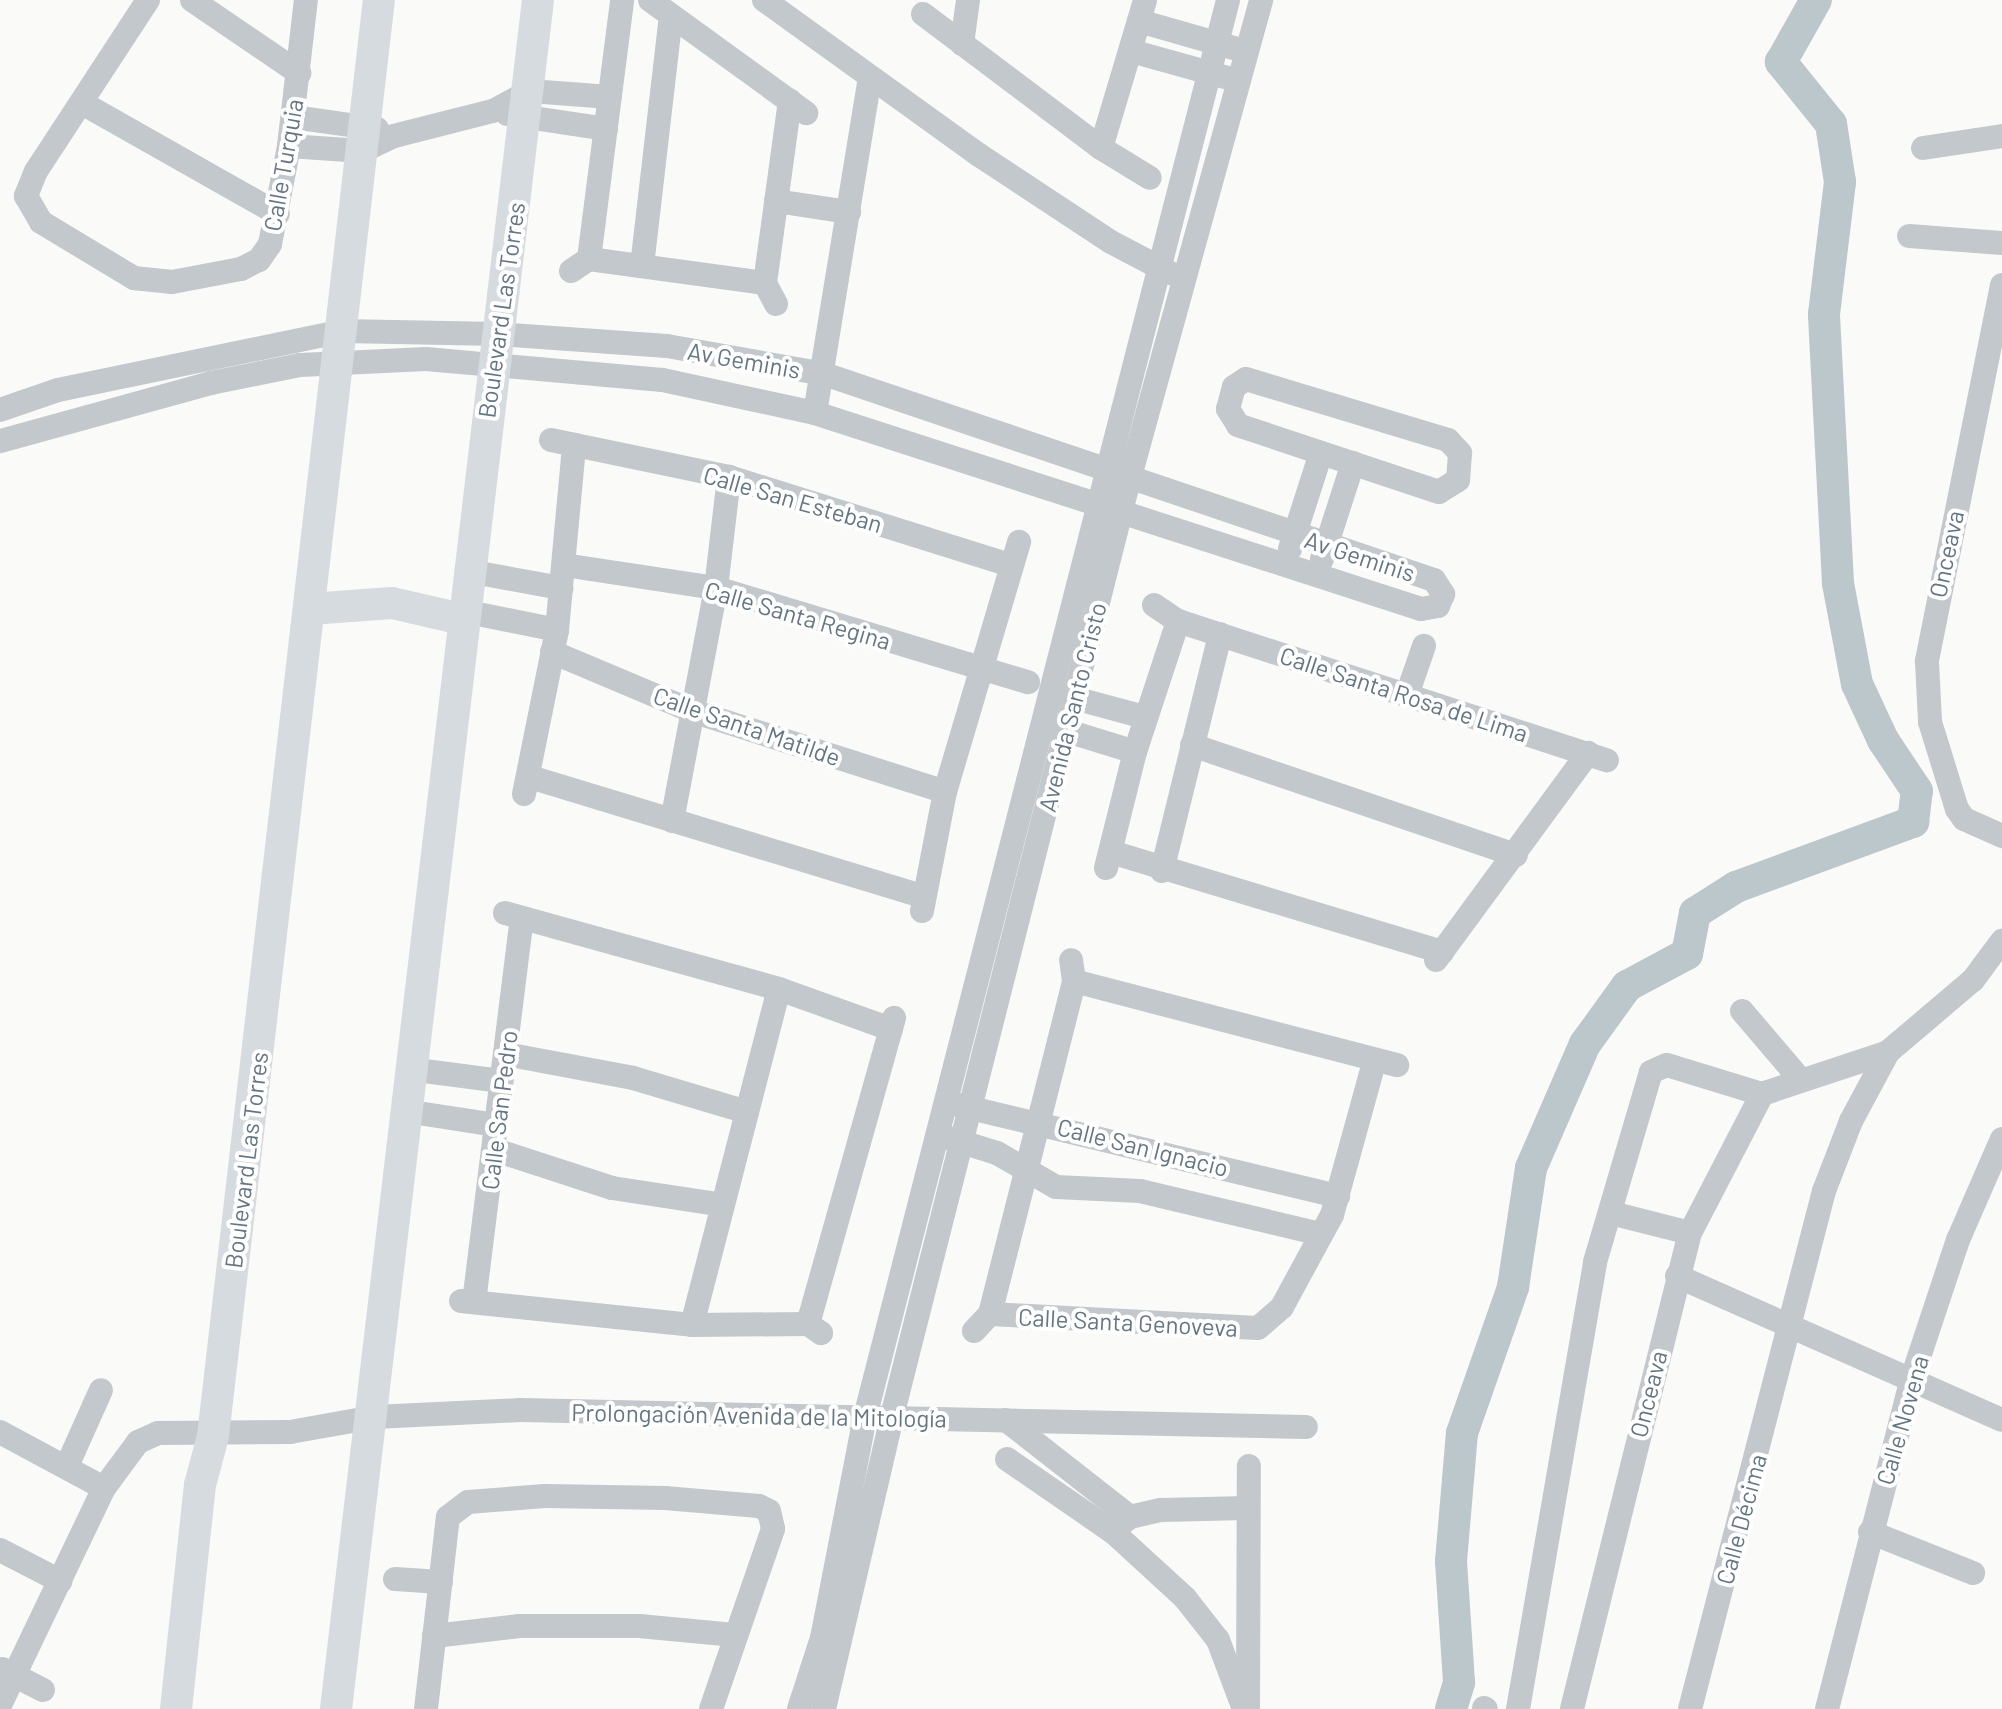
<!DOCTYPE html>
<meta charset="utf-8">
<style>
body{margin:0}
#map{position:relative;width:2002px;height:1709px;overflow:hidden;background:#fafaf8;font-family:Barlow,sans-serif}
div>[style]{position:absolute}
.river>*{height:32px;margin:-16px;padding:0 16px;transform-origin:16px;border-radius:16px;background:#bbc7cb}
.minor>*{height:24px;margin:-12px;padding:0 12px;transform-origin:12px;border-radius:12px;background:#c3c8cc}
.major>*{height:32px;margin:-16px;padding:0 16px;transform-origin:16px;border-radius:16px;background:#d6dbdf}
span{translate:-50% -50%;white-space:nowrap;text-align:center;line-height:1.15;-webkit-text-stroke:8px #fff;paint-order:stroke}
.street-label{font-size:24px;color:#657683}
</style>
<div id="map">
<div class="river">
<i style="left:1451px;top:1709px;width:28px;rotate:-73deg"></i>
<i style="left:1459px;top:1682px;width:121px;rotate:-93.8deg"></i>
<i style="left:1451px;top:1561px;width:128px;rotate:-85.1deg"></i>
<i style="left:1462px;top:1433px;width:155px;rotate:-70.7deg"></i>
<i style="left:1513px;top:1287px;width:120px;rotate:-81.4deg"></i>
<i style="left:1531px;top:1168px;width:135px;rotate:-66.5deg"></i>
<i style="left:1585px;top:1044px;width:72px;rotate:-54.1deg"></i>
<i style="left:1627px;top:986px;width:68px;rotate:-28.1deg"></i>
<i style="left:1687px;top:954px;width:42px;rotate:-79deg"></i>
<i style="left:1695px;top:913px;width:49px;rotate:-32.4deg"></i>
<i style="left:1736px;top:887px;width:189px;rotate:-20.2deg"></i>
<i style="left:1913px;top:822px;width:31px;rotate:-83deg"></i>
<i style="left:1917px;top:791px;width:61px;rotate:-123.7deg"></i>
<i style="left:1883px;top:740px;width:62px;rotate:-114.9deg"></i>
<i style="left:1857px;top:684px;width:103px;rotate:-100.7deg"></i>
<i style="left:1838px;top:583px;width:269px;rotate:-93deg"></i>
<i style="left:1824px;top:314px;width:133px;rotate:-83.1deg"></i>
<i style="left:1840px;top:182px;width:59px;rotate:-98.8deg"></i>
<i style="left:1831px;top:124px;width:80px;rotate:-128.9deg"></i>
<i style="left:1781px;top:62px;width:71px;rotate:-60.6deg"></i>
</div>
<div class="minor">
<i style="left:148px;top:0;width:204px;rotate:123.2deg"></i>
<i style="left:36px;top:171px;width:27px;rotate:112deg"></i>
<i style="left:26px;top:196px;width:30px;rotate:60deg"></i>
<i style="left:41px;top:222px;width:109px;rotate:31.1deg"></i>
<i style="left:134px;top:278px;width:38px;rotate:6deg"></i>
<i style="left:172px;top:282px;width:70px;rotate:-10.7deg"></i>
<i style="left:241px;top:269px;width:20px;rotate:-27deg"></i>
<i style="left:259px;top:260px;width:19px;rotate:-55deg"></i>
<i style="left:270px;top:244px;width:100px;rotate:-79deg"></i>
<i style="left:289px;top:146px;width:147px;rotate:-83.4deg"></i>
<i style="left:192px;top:0;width:130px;rotate:34.3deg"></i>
<i style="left:650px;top:0;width:193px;rotate:35.9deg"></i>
<i style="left:764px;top:0;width:265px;rotate:35.8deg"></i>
<i style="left:979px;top:155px;width:158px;rotate:33.4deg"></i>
<i style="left:1111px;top:242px;width:67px;rotate:27.7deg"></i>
<i style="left:923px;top:14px;width:223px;rotate:37deg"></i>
<i style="left:1101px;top:148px;width:57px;rotate:31.5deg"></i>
<i style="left:1139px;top:21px;width:99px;rotate:15.9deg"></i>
<i style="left:962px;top:44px;width:44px;rotate:-82.2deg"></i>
<i style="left:1131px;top:51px;width:98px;rotate:15.5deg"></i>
<i style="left:82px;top:103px;width:225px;rotate:29.5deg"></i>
<i style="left:507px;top:114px;width:100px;rotate:8.6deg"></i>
<i style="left:293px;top:117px;width:85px;rotate:8.1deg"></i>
<i style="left:289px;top:146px;width:73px;rotate:3.9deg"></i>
<i style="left:362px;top:151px;width:35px;rotate:-25deg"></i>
<i style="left:394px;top:136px;width:102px;rotate:-14.2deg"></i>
<i style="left:493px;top:111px;width:42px;rotate:-28.4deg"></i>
<i style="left:530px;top:91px;width:80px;rotate:4.3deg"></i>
<i style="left:1101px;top:148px;width:154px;rotate:-73.4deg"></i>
<i style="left:1923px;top:148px;width:80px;rotate:-8.6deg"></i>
<i style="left:776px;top:201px;width:74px;rotate:8.6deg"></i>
<i style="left:1909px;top:236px;width:93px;rotate:4.3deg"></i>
<i style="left:589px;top:259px;width:178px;rotate:7.8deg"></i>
<i style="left:642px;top:266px;width:252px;rotate:-83.4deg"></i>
<i style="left:571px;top:271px;width:22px;rotate:-34deg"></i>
<i style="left:589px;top:259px;width:261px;rotate:-82.7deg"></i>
<i style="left:2002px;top:285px;width:384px;rotate:101.3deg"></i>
<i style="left:1927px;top:662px;width:60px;rotate:87.1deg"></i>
<i style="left:1930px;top:722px;width:91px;rotate:72.8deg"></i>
<i style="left:1957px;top:809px;width:12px;rotate:55deg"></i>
<i style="left:1964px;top:819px;width:42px;rotate:24.1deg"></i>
<i style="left:776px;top:304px;width:24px;rotate:-118deg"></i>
<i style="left:765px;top:283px;width:184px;rotate:-82.2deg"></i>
<i style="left:1246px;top:379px;width:211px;rotate:16.8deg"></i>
<i style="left:1448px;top:440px;width:18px;rotate:47deg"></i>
<i style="left:1460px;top:453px;width:27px;rotate:94deg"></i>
<i style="left:1458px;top:480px;width:22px;rotate:148deg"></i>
<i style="left:1439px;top:492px;width:212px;rotate:-161.6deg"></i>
<i style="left:1238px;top:425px;width:19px;rotate:-122deg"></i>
<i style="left:1228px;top:409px;width:23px;rotate:-75deg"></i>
<i style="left:1234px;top:387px;width:14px;rotate:-34deg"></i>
<i style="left:0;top:410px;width:61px;rotate:-19deg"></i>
<i style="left:58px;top:390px;width:290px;rotate:-11.7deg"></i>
<i style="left:342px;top:331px;width:156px;rotate:1.1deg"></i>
<i style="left:498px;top:334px;width:169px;rotate:4.1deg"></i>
<i style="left:667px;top:346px;width:159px;rotate:10.1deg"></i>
<i style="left:824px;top:374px;width:644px;rotate:18.66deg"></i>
<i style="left:1434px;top:580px;width:17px;rotate:57deg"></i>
<i style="left:1443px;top:594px;width:13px;rotate:113deg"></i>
<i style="left:1438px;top:606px;width:17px;rotate:170deg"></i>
<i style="left:1421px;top:609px;width:637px;rotate:-162.08deg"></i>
<i style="left:815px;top:413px;width:157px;rotate:-167.8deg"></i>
<i style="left:662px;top:380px;width:237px;rotate:-174.9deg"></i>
<i style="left:426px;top:359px;width:126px;rotate:177.3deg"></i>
<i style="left:300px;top:365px;width:91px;rotate:168.6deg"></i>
<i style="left:211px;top:383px;width:219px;rotate:164.6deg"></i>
<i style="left:815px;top:413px;width:339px;rotate:-80.7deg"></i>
<i style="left:551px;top:440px;width:182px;rotate:11.7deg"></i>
<i style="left:729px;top:477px;width:294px;rotate:17.4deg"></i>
<i style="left:1290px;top:549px;width:101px;rotate:-72.1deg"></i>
<i style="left:1322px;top:559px;width:101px;rotate:-72.1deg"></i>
<i style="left:564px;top:565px;width:154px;rotate:8.6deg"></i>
<i style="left:716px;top:588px;width:326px;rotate:16.8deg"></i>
<i style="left:468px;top:571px;width:95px;rotate:10.4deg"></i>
<i style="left:1154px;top:605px;width:29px;rotate:34deg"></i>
<i style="left:1178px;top:621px;width:451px;rotate:18deg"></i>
<i style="left:463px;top:611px;width:96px;rotate:11.4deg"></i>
<i style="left:552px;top:652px;width:155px;rotate:22.8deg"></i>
<i style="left:695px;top:712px;width:262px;rotate:17.7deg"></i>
<i style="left:1059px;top:694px;width:89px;rotate:15deg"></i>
<i style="left:1407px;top:695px;width:52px;rotate:-70.9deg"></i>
<i style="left:1051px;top:726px;width:88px;rotate:17.2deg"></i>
<i style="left:1192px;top:745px;width:342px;rotate:18.8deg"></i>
<i style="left:530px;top:777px;width:412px;rotate:16.9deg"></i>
<i style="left:524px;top:794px;width:167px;rotate:-78.6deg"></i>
<i style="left:557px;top:630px;width:186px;rotate:-84.7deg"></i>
<i style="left:672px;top:821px;width:237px;rotate:-79.3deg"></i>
<i style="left:716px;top:588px;width:112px;rotate:-83.3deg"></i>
<i style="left:1111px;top:852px;width:346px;rotate:16.8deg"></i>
<i style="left:1106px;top:868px;width:120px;rotate:-76deg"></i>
<i style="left:1135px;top:752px;width:138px;rotate:-71.8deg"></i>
<i style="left:1162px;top:871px;width:244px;rotate:-76.2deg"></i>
<i style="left:922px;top:911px;width:121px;rotate:-79.1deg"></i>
<i style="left:945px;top:792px;width:261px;rotate:-73.5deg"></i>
<i style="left:505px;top:913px;width:284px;rotate:15.5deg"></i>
<i style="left:779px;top:989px;width:119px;rotate:19.7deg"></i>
<i style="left:1436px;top:960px;width:257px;rotate:-53.7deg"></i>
<i style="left:1074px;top:981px;width:334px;rotate:14.6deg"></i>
<i style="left:1742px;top:1011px;width:89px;rotate:49.5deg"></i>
<i style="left:505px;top:1054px;width:130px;rotate:10.6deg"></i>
<i style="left:633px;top:1078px;width:119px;rotate:16.6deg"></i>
<i style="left:409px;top:1069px;width:93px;rotate:7.4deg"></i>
<i style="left:1762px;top:1094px;width:133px;rotate:-18.4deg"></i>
<i style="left:1888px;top:1052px;width:111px;rotate:-40.3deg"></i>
<i style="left:1973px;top:980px;width:49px;rotate:-53.4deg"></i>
<i style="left:958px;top:1105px;width:391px;rotate:13.5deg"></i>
<i style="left:405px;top:1111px;width:93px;rotate:8.7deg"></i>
<i style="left:949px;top:1138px;width:50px;rotate:17.4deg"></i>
<i style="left:997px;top:1153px;width:68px;rotate:30deg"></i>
<i style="left:1056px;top:1187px;width:84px;rotate:2.7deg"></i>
<i style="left:1140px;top:1191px;width:186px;rotate:13.4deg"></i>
<i style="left:495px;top:1150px;width:123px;rotate:18deg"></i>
<i style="left:612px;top:1188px;width:112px;rotate:8.7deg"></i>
<i style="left:1611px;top:1213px;width:81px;rotate:14.2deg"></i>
<i style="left:1677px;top:1276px;width:355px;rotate:23.9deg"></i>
<i style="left:461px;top:1301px;width:232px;rotate:5.9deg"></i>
<i style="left:692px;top:1325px;width:116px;rotate:-0.5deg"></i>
<i style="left:808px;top:1324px;width:16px;rotate:35deg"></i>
<i style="left:474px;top:1302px;width:387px;rotate:-82.9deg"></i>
<i style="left:990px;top:1314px;width:268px;rotate:3deg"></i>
<i style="left:1258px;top:1328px;width:32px;rotate:-41deg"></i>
<i style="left:1282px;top:1307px;width:105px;rotate:-61.5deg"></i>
<i style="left:1332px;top:1215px;width:159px;rotate:-74.6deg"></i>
<i style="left:808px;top:1324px;width:318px;rotate:-74.3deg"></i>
<i style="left:692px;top:1325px;width:347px;rotate:-75.5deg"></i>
<i style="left:974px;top:1331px;width:23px;rotate:-47deg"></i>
<i style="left:990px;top:1314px;width:343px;rotate:-75.8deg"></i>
<i style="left:1074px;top:981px;width:21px;rotate:-98deg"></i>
<i style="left:1006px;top:1420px;width:157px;rotate:38deg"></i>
<i style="left:0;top:1432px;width:118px;rotate:28.3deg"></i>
<i style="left:1007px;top:1459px;width:129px;rotate:34.6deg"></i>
<i style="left:1113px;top:1532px;width:98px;rotate:42.5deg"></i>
<i style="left:1185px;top:1598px;width:53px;rotate:51.8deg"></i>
<i style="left:1218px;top:1640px;width:74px;rotate:69.4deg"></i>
<i style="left:67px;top:1466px;width:83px;rotate:-65.9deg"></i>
<i style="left:1120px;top:1525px;width:13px;rotate:-39deg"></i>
<i style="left:1130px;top:1517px;width:32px;rotate:-13deg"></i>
<i style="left:1161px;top:1510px;width:87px;rotate:-1.3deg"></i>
<i style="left:1870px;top:1532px;width:111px;rotate:21.7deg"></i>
<i style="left:0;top:1550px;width:68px;rotate:27.3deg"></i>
<i style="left:395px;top:1579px;width:46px;rotate:3.7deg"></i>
<i style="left:434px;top:1636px;width:86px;rotate:-6.7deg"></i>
<i style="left:519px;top:1626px;width:120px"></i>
<i style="left:639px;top:1626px;width:96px;rotate:5.4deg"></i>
<i style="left:2px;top:1669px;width:46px;rotate:27.1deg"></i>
<i style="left:0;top:1705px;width:241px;rotate:-64.4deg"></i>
<i style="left:104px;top:1488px;width:57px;rotate:-53.5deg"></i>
<i style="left:138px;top:1442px;width:22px;rotate:-24deg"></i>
<i style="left:158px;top:1433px;width:132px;rotate:-0.4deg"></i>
<i style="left:290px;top:1432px;width:85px;rotate:-10.1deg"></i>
<i style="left:374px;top:1417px;width:147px;rotate:-2.7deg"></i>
<i style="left:521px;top:1410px;width:785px;rotate:1.24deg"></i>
<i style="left:1248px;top:1708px;width:242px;rotate:-89.8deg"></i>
<i style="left:1484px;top:1708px;width:2px;rotate:27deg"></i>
<i style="left:426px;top:1709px;width:193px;rotate:-83.5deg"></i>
<i style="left:448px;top:1517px;width:25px;rotate:-37deg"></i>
<i style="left:468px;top:1502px;width:77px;rotate:-4.5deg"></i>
<i style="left:545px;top:1496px;width:120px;rotate:1deg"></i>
<i style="left:665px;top:1498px;width:94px;rotate:4.9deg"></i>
<i style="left:759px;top:1506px;width:11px;rotate:27deg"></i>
<i style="left:769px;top:1511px;width:18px;rotate:77deg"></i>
<i style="left:773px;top:1529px;width:190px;rotate:109deg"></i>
<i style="left:799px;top:1709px;width:75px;rotate:-72.1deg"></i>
<i style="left:822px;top:1638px;width:225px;rotate:-79deg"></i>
<i style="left:865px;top:1417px;width:1463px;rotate:-75.63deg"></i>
<i style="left:824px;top:1709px;width:301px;rotate:-76.9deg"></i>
<i style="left:892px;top:1416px;width:966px;rotate:-75.79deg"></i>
<i style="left:1129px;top:480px;width:498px;rotate:-74.6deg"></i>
<i style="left:1518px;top:1709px;width:454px;rotate:-80.2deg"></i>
<i style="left:1595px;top:1262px;width:198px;rotate:-73.6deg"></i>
<i style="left:1651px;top:1072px;width:17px;rotate:-24deg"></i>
<i style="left:1667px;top:1065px;width:99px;rotate:17deg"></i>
<i style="left:1572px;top:1709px;width:490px;rotate:-76.1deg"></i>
<i style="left:1690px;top:1233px;width:157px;rotate:-62.6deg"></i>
<i style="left:1690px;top:1709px;width:535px;rotate:-75.5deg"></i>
<i style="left:1824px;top:1191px;width:75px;rotate:-68.9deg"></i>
<i style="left:1851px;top:1121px;width:78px;rotate:-61.8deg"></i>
<i style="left:1827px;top:1709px;width:339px;rotate:-75.6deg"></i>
<i style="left:1911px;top:1381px;width:149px;rotate:-71.6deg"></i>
<i style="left:1958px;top:1240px;width:110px;rotate:-66.5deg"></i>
</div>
<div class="major">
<i style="left:310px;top:609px;width:82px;rotate:-4.2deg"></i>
<i style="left:392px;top:603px;width:72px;rotate:12.9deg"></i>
<i style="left:176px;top:1709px;width:225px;rotate:-83.9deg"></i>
<i style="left:200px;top:1485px;width:51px;rotate:-75.1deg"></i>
<i style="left:213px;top:1436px;width:1446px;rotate:-83.41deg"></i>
<i style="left:336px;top:1709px;width:1721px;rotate:-83.26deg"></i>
</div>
<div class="street-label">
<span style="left:283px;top:165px;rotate:-80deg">Calle Turquia</span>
<span style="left:501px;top:310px;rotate:-82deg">Boulevard Las Torres</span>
<span style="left:744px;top:360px;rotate:10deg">Av Geminis</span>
<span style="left:793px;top:499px;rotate:16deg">Calle San Esteban</span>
<span style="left:1946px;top:554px;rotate:-78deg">Onceava</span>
<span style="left:1360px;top:556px;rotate:18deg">Av Geminis</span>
<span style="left:798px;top:615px;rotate:16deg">Calle Santa Regina</span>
<span style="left:1404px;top:694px;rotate:18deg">Calle Santa Rosa de Lima</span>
<span style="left:1072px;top:707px;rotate:-76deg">Avenida Santo Cristo</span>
<span style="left:747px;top:726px;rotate:19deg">Calle Santa Matilde</span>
<span style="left:499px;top:1110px;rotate:-83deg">Calle San Pedro</span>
<span style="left:1143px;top:1147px;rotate:14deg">Calle San Ignacio</span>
<span style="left:246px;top:1160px;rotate:-83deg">Boulevard Las Torres</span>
<span style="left:1128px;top:1322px;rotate:3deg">Calle Santa Genoveva</span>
<span style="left:1648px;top:1394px;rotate:-76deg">Onceava</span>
<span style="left:759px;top:1415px;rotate:1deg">Prolongación Avenida de la Mitología</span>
<span style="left:1902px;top:1420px;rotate:-74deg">Calle Novena</span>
<span style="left:1741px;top:1519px;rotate:-75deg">Calle Décima</span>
</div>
</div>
